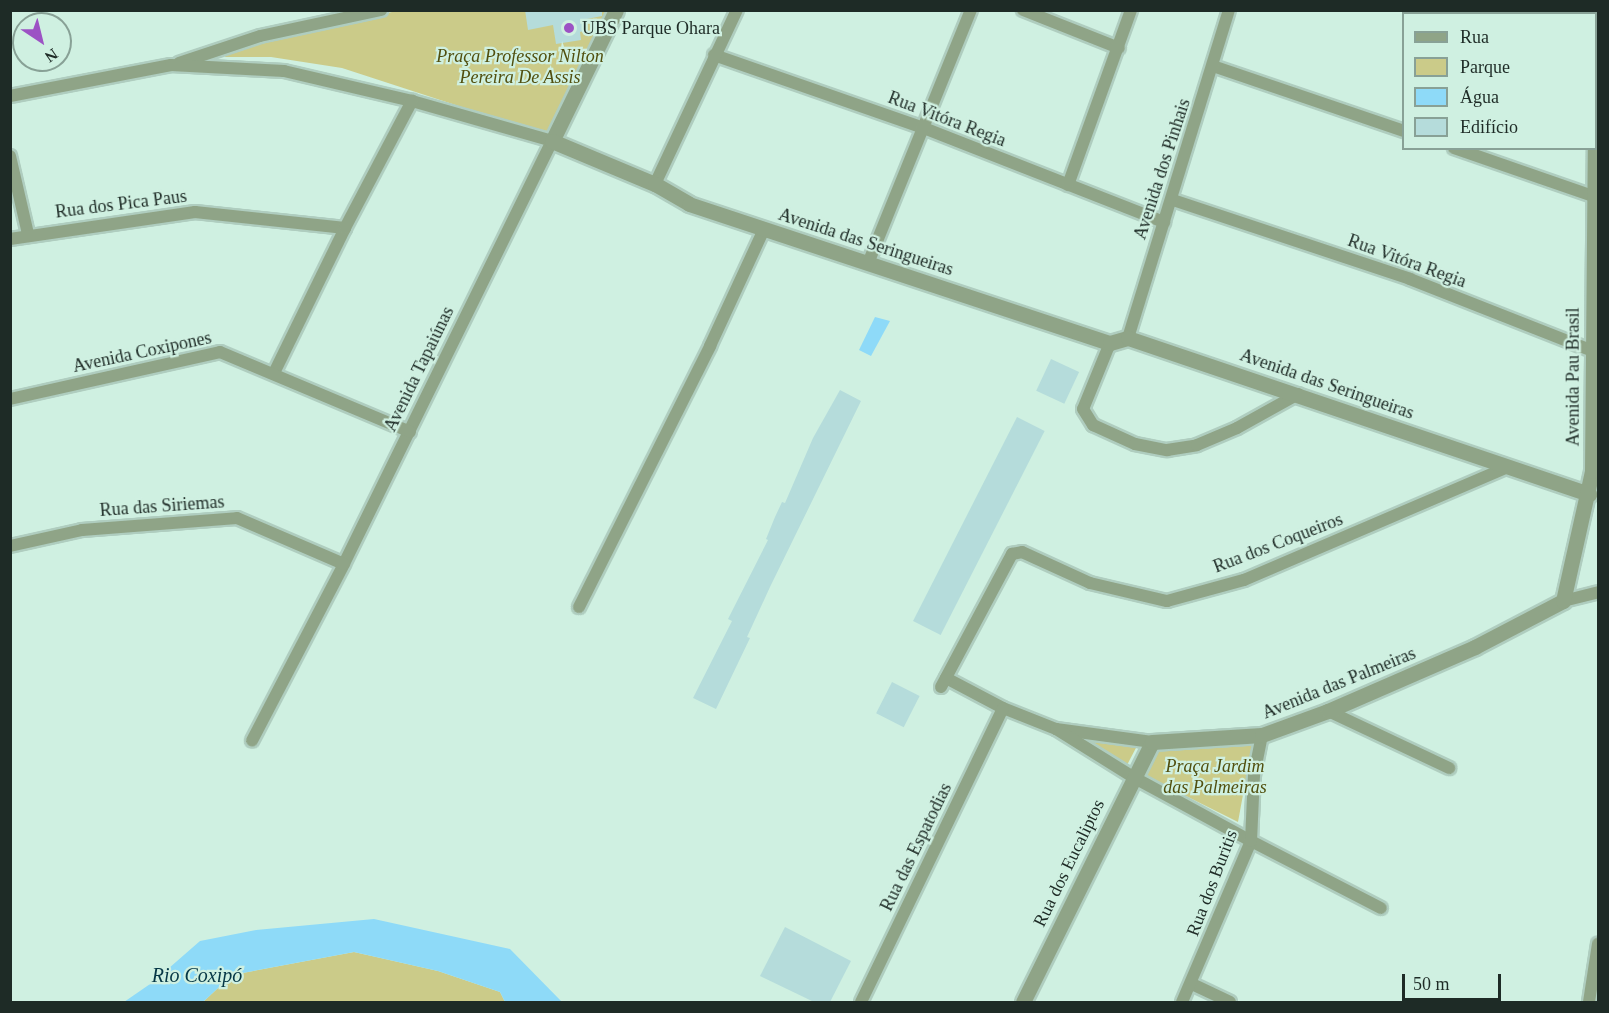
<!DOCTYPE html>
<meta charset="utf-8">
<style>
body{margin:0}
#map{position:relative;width:1609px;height:1013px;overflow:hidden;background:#cff0e1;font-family:"Times New Roman",serif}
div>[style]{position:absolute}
.green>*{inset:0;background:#cbcb89}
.water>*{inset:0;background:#8edaf8}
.building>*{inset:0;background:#b5dcdb;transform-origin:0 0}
.roads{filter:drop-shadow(2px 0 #afcdbf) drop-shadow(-2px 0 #afcdbf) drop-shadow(0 2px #afcdbf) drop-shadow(0 -2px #afcdbf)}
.minor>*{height:12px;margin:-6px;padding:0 6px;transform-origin:6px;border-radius:6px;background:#8fa487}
.tertiary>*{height:15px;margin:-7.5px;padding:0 7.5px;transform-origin:7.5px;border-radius:7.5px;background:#8fa487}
.dots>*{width:16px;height:16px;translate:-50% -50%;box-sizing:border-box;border:3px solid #cff0e1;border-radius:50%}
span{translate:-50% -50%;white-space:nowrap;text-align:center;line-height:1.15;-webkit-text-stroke:4.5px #cff0e1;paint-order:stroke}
.poi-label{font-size:18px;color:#1e2b26}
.left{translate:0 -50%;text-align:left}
.park-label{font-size:18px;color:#514f0e;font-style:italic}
.street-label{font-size:18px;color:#1e2b26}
.water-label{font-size:20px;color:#063746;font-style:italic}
.frame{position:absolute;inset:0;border:12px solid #1e2b26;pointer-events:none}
.legend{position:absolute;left:1402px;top:12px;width:195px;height:138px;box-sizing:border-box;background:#cff0e1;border:2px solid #88a196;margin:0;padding:8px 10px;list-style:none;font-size:18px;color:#1e2b26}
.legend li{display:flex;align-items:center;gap:12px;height:30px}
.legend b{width:30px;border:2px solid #88a196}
.north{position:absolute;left:12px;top:12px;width:60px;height:60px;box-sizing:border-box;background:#cff0e1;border:2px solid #88a196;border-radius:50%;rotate:145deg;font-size:16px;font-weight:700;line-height:24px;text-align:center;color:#1e2b26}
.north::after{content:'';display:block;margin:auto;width:21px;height:27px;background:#9c52c4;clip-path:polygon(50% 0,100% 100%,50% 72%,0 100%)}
.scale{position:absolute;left:1402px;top:974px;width:99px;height:27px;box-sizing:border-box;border:3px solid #1e2b26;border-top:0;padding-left:8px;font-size:18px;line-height:21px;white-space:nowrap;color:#1e2b26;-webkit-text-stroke:4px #cff0e1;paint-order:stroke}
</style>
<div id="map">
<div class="green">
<i style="clip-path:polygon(397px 11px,612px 11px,548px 135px,342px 68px,271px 57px,225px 57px,226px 54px,263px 38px)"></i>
<i style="clip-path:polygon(1074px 735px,1138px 744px,1126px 767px)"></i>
<i style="clip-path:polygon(1253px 740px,1238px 822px,1140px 773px,1154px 747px,1224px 746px)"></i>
<i style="clip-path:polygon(354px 952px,438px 971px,500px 992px,505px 1002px,203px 1002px,232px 975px)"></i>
</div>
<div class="water">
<i style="clip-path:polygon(875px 317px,890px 321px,871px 356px,859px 350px)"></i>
<i style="clip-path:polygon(374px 919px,510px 949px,562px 1002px,505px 1002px,500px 992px,438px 971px,354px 952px,232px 975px,203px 1002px,124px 1002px,153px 982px,200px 941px,256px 930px)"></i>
</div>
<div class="building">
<i style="clip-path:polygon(525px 10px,602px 10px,602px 16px,582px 20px,584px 31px,580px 32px,581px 40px,556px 44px,553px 25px,528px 30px)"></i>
<i style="left:1051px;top:359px;width:31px;height:35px;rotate:25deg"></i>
<i style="clip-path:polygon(840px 390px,861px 401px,770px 587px,747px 637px,750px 638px,716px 709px,693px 698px,732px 621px,728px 619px,768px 540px,766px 539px,775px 517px,782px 502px,785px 503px,813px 438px)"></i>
<i style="left:1017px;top:417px;width:31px;height:229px;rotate:27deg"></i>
<i style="left:892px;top:682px;width:31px;height:35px;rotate:27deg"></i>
<i style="clip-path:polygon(785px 927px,851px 961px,830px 1002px,814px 1002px,760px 976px)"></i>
</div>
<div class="roads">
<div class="minor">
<i style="left:1023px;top:10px;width:103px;rotate:21.6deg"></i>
<i style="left:1501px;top:10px;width:10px;rotate:24deg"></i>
<i style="left:714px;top:55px;width:222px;rotate:19.2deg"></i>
<i style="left:924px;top:128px;width:258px;rotate:21.4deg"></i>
<i style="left:179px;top:63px;width:85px;rotate:-18.4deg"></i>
<i style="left:260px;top:36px;width:124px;rotate:-12.1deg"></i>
<i style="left:1213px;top:66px;width:202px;rotate:18.8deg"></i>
<i style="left:10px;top:96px;width:164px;rotate:-10.9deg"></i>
<i style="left:171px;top:65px;width:113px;rotate:3deg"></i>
<i style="left:284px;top:71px;width:131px;rotate:13.2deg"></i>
<i style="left:412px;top:101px;width:146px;rotate:15.9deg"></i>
<i style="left:552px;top:141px;width:471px;rotate:116.2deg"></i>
<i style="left:344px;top:564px;width:199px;rotate:117.5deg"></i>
<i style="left:1454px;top:148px;width:152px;rotate:19.1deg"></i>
<i style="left:10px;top:156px;width:80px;rotate:77deg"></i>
<i style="left:655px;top:184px;width:192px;rotate:-64.8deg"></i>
<i style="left:1068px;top:185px;width:186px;rotate:-70.2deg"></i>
<i style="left:1173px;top:200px;width:250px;rotate:18.4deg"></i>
<i style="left:1410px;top:279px;width:197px;rotate:21.5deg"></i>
<i style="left:10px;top:239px;width:187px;rotate:-8.3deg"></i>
<i style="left:195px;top:212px;width:151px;rotate:6.1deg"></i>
<i style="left:869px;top:261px;width:271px;rotate:-67.9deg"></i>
<i style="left:1128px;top:338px;width:343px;rotate:-72.9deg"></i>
<i style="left:1110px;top:343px;width:71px;rotate:112.2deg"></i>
<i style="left:1083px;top:409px;width:19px;rotate:58deg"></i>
<i style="left:1093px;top:425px;width:46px;rotate:24.3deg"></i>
<i style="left:1135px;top:444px;width:33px;rotate:11deg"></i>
<i style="left:1167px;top:450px;width:30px;rotate:-9deg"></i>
<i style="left:1197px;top:445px;width:43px;rotate:-23deg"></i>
<i style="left:1237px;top:428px;width:70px;rotate:-29.1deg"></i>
<i style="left:274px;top:373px;width:161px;rotate:-63.9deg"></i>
<i style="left:345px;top:228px;width:144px;rotate:-62.2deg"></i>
<i style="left:10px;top:399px;width:215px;rotate:-12.6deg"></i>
<i style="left:220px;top:352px;width:206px;rotate:22.8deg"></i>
<i style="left:10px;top:546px;width:74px;rotate:-12.5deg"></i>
<i style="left:82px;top:530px;width:155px;rotate:-4.4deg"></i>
<i style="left:237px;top:518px;width:116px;rotate:23.3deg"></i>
<i style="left:1563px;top:601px;width:36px;rotate:-14deg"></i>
<i style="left:579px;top:607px;width:292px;rotate:-63.3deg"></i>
<i style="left:710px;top:346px;width:129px;rotate:-65.2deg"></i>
<i style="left:946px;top:678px;width:64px;rotate:27.8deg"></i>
<i style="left:1003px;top:708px;width:57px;rotate:21.6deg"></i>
<i style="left:1056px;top:729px;width:97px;rotate:7.7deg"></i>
<i style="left:941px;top:687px;width:151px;rotate:-61.9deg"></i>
<i style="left:1012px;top:554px;width:10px;rotate:-11deg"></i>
<i style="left:1022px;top:552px;width:75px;rotate:24.5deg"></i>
<i style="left:1090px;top:583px;width:79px;rotate:13.2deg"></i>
<i style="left:1167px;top:601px;width:80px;rotate:-15.3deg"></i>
<i style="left:1244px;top:580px;width:287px;rotate:-23.2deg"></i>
<i style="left:1328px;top:711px;width:134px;rotate:25.2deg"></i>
<i style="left:1056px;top:729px;width:91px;rotate:31.9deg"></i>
<i style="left:1133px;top:777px;width:134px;rotate:28.5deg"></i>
<i style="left:1251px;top:841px;width:146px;rotate:27.3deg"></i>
<i style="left:1192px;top:984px;width:42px;rotate:25.3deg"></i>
<i style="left:861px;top:1002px;width:326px;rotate:-64.2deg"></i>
<i style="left:1182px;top:1002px;width:175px;rotate:-66.8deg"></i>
<i style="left:1251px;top:841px;width:66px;rotate:-87.4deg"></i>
<i style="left:1254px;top:775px;width:41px;rotate:-78.7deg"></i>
<i style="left:1589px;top:1002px;width:59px;rotate:-81.2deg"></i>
</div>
<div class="tertiary">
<i style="left:616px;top:10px;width:146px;rotate:116deg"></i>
<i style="left:552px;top:141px;width:112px;rotate:22.7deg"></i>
<i style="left:655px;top:184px;width:39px;rotate:30deg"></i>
<i style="left:689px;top:204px;width:443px;rotate:18.3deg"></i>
<i style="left:1110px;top:343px;width:19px;rotate:-16deg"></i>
<i style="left:1128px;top:338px;width:487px;rotate:18.7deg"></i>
<i style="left:1596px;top:130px;width:84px;rotate:-88.6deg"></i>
<i style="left:1023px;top:1002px;width:290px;rotate:-63.6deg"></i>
<i style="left:1152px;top:742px;width:110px;rotate:-3.6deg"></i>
<i style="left:1262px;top:735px;width:70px;rotate:-20deg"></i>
<i style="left:1328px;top:711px;width:160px;rotate:-23.5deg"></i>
<i style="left:1475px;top:647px;width:99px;rotate:-27.6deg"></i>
<i style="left:1563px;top:601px;width:133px;rotate:-77.4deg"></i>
<i style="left:1592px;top:471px;width:323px;rotate:-89.5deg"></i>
</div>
</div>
<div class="dots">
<i style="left:569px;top:28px;background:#9c52c4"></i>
</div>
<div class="poi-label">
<span class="left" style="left:582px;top:28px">UBS Parque Ohara</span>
</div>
<div class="park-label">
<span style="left:520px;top:67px">Praça Professor Nilton<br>Pereira De Assis</span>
<span style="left:1215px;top:777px">Praça Jardim<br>das Palmeiras</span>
</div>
<div class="street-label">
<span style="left:947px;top:119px;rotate:21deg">Rua Vitóra Regia</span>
<span style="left:1162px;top:169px;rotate:-72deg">Avenida dos Pinhais</span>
<span style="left:121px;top:204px;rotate:-7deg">Rua dos Pica Paus</span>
<span style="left:866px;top:242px;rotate:18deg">Avenida das Seringueiras</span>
<span style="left:1407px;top:261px;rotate:20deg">Rua Vitóra Regia</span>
<span style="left:142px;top:352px;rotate:-12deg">Avenida Coxipones</span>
<span style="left:419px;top:369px;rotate:-64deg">Avenida Tapaiúnas</span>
<span style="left:1573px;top:377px;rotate:-90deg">Avenida Pau Brasil</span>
<span style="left:1327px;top:384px;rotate:19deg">Avenida das Seringueiras</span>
<span style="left:162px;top:506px;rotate:-4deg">Rua das Siriemas</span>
<span style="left:1278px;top:543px;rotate:-21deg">Rua dos Coqueiros</span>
<span style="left:1339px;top:683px;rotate:-22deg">Avenida das Palmeiras</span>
<span style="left:916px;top:847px;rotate:-64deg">Rua das Espatodias</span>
<span style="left:1069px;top:863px;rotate:-64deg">Rua dos Eucaliptos</span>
<span style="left:1212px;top:883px;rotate:-69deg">Rua dos Buritis</span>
</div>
<div class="water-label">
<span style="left:197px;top:975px">Rio Coxipó</span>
</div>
<div class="frame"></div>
<ul class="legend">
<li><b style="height:8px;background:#8fa487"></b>Rua</li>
<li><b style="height:16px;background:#cbcb89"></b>Parque</li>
<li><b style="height:16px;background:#8edaf8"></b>Água</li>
<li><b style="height:16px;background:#b5dcdb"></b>Edifício</li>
</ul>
<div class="north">N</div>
<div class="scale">50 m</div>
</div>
